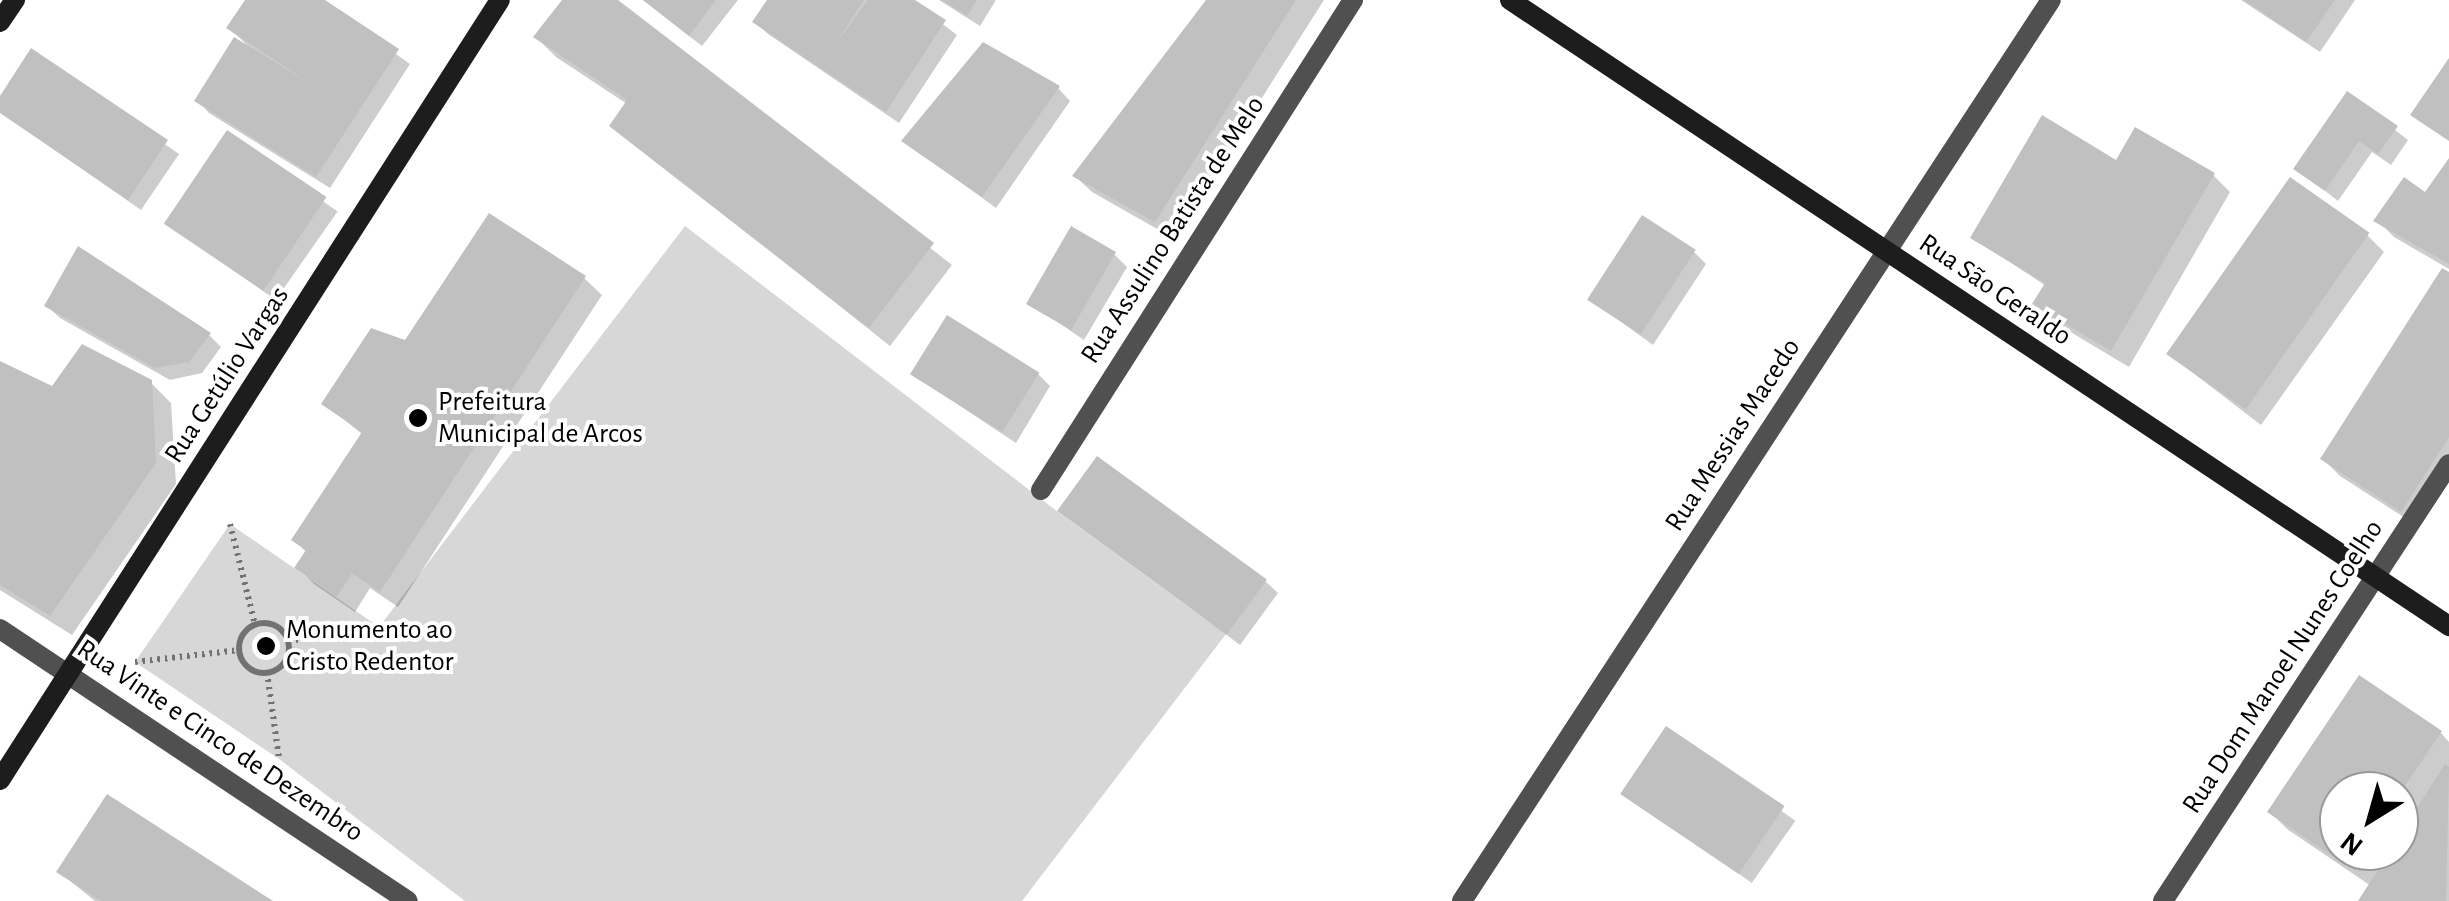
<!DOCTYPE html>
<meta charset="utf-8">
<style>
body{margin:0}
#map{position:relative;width:2449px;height:901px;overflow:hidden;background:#fff;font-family:"Alegreya Sans",sans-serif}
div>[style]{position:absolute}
.green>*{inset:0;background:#d7d7d7}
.shadow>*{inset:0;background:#0003;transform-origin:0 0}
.building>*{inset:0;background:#c0c0c0;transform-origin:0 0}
.path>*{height:6px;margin-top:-3px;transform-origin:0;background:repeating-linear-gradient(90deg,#727272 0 2.5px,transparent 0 7.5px)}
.path>.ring{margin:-3px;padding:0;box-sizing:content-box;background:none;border:6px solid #727272;border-radius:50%}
.street>*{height:20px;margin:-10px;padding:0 10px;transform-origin:10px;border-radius:10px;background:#505050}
.secondary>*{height:20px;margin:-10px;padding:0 10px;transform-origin:10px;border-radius:10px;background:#1d1d1d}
.dots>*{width:28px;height:28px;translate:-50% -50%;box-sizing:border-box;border:5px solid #fff;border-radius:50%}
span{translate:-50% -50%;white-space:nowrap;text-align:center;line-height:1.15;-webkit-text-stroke:8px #fff;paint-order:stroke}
.street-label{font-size:28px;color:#000}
.poi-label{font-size:28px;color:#000}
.left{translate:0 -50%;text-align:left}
.north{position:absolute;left:2319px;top:771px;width:100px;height:100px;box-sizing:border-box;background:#fff;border:2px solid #999;border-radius:50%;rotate:217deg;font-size:28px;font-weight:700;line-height:40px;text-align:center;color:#000}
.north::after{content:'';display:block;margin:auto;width:35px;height:45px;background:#000;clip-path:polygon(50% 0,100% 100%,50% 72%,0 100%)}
</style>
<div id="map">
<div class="green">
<i style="clip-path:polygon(685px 226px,1058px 512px,1226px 634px,1022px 901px,465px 901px,279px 759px,135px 662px,230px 524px,379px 627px)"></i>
</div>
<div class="shadow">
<i style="clip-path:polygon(248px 0,320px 0,410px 64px,330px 188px,209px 113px,197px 100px,248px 46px,229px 28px)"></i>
<i style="clip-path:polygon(566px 0,614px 0,952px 265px,890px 346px,612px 126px,627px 104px,556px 57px,536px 37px)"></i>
<i style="clip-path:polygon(643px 0,738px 0,702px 46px)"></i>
<i style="clip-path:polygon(770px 0,911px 0,957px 35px,899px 123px,768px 34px,755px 21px)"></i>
<i style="clip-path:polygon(939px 0,996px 0,980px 26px)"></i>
<i style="clip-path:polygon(1209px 0,1324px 0,1173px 238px,1092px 192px,1075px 176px)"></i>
<i style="clip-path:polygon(2241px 0,2355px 0,2320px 52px)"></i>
<i style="clip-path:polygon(32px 52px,179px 154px,141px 210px,0 112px,0 100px)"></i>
<i style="clip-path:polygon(1058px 88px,1070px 101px,996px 208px,904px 141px)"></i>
<i style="clip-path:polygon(2348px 94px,2408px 140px,2391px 165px,2372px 152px,2338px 201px,2297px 169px)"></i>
<i style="left:227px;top:134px;width:135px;height:108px;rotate:35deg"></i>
<i style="clip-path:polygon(2115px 162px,2213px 175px,2230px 192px,2129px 367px,2052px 321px,2035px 304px,2046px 286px,1973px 238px)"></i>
<i style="clip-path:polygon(2449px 162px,2449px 269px,2394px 237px,2377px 220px,2426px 196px)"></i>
<i style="clip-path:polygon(2367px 235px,2384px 252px,2261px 425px,2167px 353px)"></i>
<i style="clip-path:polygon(1694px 252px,1706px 264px,1653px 345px,1591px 300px)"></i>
<i style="clip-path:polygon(1114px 254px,1127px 267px,1084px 340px,1028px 302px)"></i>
<i style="clip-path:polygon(2449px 275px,2449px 480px,2419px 527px,2340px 476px,2323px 459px)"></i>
<i style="clip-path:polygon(584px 278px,602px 295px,398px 607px,370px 588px,355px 612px,314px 584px,297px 567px,307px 553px,294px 540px,363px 435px,325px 404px,406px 343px)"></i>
<i style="clip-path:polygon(47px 306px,209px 335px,221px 347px,202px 373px,170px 380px,60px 318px)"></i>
<i style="clip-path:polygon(0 364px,53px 390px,150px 382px,171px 403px,176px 484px,72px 635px,0 590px)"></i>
<i style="clip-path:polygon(1038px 374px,1050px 386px,1016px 443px,913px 375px)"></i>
<i style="clip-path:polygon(1061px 511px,1265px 581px,1278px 593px,1240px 645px)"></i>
<i style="left:1666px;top:730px;width:158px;height:76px;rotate:35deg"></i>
<i style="clip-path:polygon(evenodd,2441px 733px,2449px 742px,2449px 901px,2361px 901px,2371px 886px,2287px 829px,2270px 812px,2441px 733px,2339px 791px,2399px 791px,2399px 851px,2339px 851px,2339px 791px)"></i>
<i style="clip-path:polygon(59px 872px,268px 901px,95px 901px)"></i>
</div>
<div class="building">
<i style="clip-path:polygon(245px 0,325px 0,399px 49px,316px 177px,194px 101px,234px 37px,314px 86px,226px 28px)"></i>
<i style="clip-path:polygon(562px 0,618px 0,934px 243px,869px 328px,609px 126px,627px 100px,533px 37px)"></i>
<i style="clip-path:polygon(643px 0,716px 0,689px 36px)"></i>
<i style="clip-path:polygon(767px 0,864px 0,834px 46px,868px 0,915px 0,946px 20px,886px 112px,752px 22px)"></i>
<i style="clip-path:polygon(942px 0,977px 0,967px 16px)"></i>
<i style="clip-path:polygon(1206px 0,1296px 0,1155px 222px,1072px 176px)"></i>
<i style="clip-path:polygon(2244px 0,2335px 0,2306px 42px)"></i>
<i style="clip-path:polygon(983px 42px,1060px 86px,982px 197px,901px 141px)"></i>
<i style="clip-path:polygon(31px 48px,168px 140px,128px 200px,0 113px,0 96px)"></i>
<i style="clip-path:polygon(2449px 58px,2449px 141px,2410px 115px)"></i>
<i style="clip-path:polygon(2347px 91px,2398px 126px,2378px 154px,2359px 141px,2325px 191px,2293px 169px)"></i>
<i style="clip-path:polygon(2042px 115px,2116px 160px,2135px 127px,2215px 173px,2111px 351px,2032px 304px,2045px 283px,1970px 238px)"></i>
<i style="left:227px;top:130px;width:120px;height:113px;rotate:34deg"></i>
<i style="clip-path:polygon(2449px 158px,2449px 264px,2373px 221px,2404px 177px,2425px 192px)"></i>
<i style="left:2290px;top:177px;width:97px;height:216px;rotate:35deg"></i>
<i style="clip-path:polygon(489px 213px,586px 276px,380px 592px,352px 573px,337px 597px,294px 568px,306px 550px,291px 540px,362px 432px,321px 404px,371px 328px,405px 340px)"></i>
<i style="left:1642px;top:215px;width:64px;height:101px;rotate:33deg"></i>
<i style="left:1071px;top:226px;width:52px;height:90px;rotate:30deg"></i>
<i style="clip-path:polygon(78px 246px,211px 333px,189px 362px,155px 368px,44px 306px)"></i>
<i style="clip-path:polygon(2442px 268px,2449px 272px,2449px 437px,2401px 512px,2320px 459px)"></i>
<i style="left:947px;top:315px;width:109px;height:70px;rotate:32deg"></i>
<i style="clip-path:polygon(82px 344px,152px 380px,156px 463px,50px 616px,0 585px,0 361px,52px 386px)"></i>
<i style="left:1097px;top:456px;width:210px;height:68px;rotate:36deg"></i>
<i style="clip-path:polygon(2359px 675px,2442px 731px,2399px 795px,2399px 791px,2339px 791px,2339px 851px,2361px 851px,2350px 868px,2267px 812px)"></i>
<i style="left:1666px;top:726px;width:143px;height:82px;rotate:34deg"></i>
<i style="clip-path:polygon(2445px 764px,2449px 767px,2446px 901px,2358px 901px,2390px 851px,2399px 851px,2399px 836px)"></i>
<i style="clip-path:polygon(107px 794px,273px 901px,101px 901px,56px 872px)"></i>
</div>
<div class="path">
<i style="left:230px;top:524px;width:103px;rotate:76deg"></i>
<i class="ring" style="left:239px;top:623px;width:44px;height:44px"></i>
<i style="left:288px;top:641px;width:91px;rotate:-8.2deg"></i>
<i style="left:135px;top:662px;width:105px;rotate:-6.6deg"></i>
<i style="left:267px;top:672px;width:88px;rotate:82.1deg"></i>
</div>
<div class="street">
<i style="left:1041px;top:490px;width:581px;rotate:-57.51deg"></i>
<i style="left:0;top:629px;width:490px;rotate:33.7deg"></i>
<i style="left:1462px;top:901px;width:1076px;rotate:-56.83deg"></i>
<i style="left:2163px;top:901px;width:522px;rotate:-56.8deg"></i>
</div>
<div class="secondary">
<i style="left:1510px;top:0;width:1129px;rotate:33.69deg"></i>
<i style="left:0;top:22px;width:27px;rotate:-56deg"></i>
<i style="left:0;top:780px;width:926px;rotate:-57.34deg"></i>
</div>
<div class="dots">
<i style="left:418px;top:418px;background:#000"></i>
<i style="left:266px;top:646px;background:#000"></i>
</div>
<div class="street-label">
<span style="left:1173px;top:230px;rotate:-57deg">Rua Assulino Batista de Melo</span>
<span style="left:1995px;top:290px;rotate:34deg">Rua São Geraldo</span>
<span style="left:227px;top:375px;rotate:-57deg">Rua Getúlio Vargas</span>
<span style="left:1733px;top:435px;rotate:-57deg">Rua Messias Macedo</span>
<span style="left:2283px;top:667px;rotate:-57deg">Rua Dom Manoel Nunes Coelho</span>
<span style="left:220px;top:741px;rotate:34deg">Rua Vinte e Cinco de Dezembro</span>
</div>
<div class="poi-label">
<span class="left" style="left:438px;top:418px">Prefeitura<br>Municipal de Arcos</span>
<span class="left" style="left:286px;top:646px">Monumento ao<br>Cristo Redentor</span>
</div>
<div class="north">N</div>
</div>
